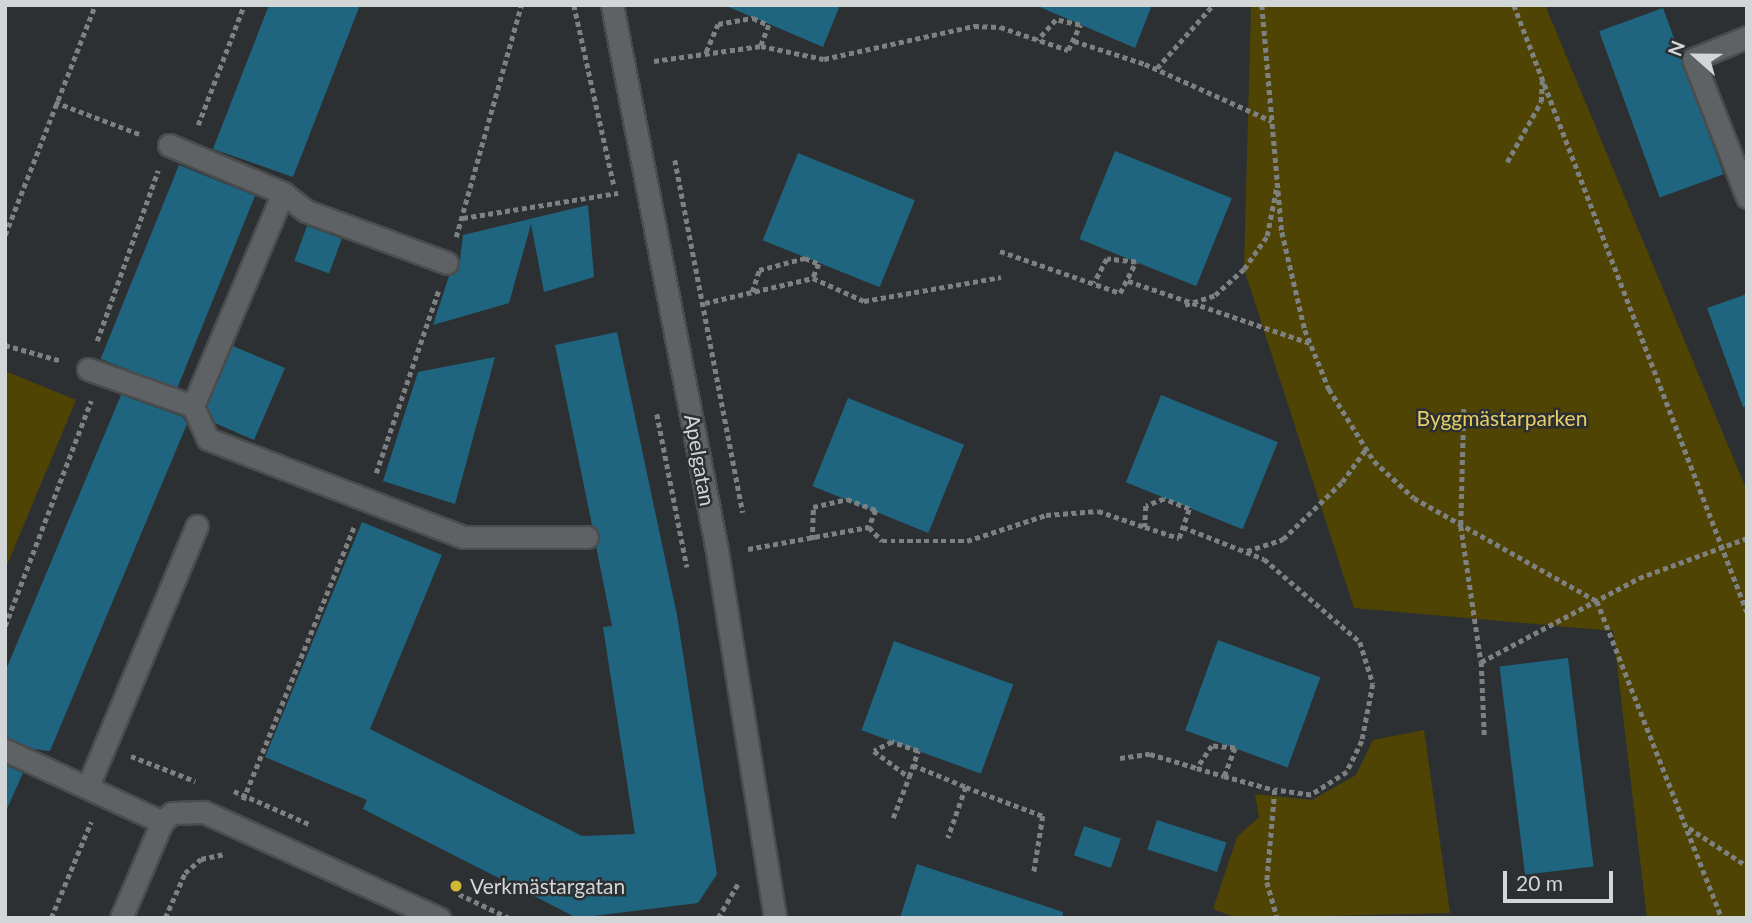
<!DOCTYPE html>
<meta charset="utf-8">
<style>
body{margin:0}
#map{position:relative;width:1752px;height:923px;overflow:hidden;background:#2d3032;font-family:Lato,sans-serif}
div>[style]{position:absolute}
.green>*{inset:0;background:#4f4403}
.building>*{inset:0;background:#1f6580;transform-origin:0 0}
.path>*{height:4.5px;margin-top:-2.25px;transform-origin:0;background:repeating-linear-gradient(90deg,#7e8182 0 5px,transparent 0 8.5px)}
.roads{filter:drop-shadow(2px 0 #4a4d4e) drop-shadow(-2px 0 #4a4d4e) drop-shadow(0 2px #4a4d4e) drop-shadow(0 -2px #4a4d4e)}
.minor>*{height:21px;margin:-10.5px;padding:0 10.5px;transform-origin:10.5px;border-radius:10.5px;background:#5f6264}
.dots>*{width:19px;height:19px;translate:-50% -50%;box-sizing:border-box;border:4px solid #2d3032;border-radius:50%}
span{translate:-50% -50%;white-space:nowrap;text-align:center;line-height:1.15;-webkit-text-stroke:5px #2d3032;paint-order:stroke}
.park-label{font-size:21px;color:#e5cf64}
.street-label{font-size:21px;color:#d3d6d7}
.poi-label{font-size:21px;color:#d3d6d7}
.left{translate:0 -50%;text-align:left}
.frame{position:absolute;inset:0;border:7px solid #d3d6d7;pointer-events:none}
.north{position:absolute;left:1661px;top:21px;width:70px;height:70px;-webkit-text-stroke:5px #2d3032;paint-order:stroke;rotate:291deg;font-size:19px;font-weight:700;line-height:28px;text-align:center;color:#d3d6d7}
.north::after{content:'';display:block;margin:auto;width:24px;height:32px;background:#d3d6d7;clip-path:polygon(50% 0,100% 100%,50% 72%,0 100%)}
.scale{position:absolute;left:1503px;top:871px;width:110px;height:32px;box-sizing:border-box;border:4px solid #d3d6d7;border-top:0;padding-left:9px;font-size:21px;line-height:24px;white-space:nowrap;color:#d3d6d7;-webkit-text-stroke:5px #2d3032;paint-order:stroke}
</style>
<div id="map">
<div class="green">
<i style="clip-path:polygon(1251px 5px,1545px 5px,1747px 491px,1747px 918px,1647px 918px,1613px 631px,1354px 608px,1244px 269px)"></i>
<i style="clip-path:polygon(5px 371px,76px 400px,5px 570px)"></i>
<i style="clip-path:polygon(1424px 730px,1450px 913px,1237px 918px,1213px 909px,1237px 837px,1259px 817px,1255px 794px,1312px 800px,1356px 775px,1373px 740px)"></i>
</div>
<div class="building">
<i style="clip-path:polygon(269px 5px,360px 5px,293px 177px,213px 149px)"></i>
<i style="clip-path:polygon(724px 5px,840px 5px,823px 47px)"></i>
<i style="clip-path:polygon(1035px 5px,1152px 5px,1135px 48px)"></i>
<i style="left:1663px;top:8px;width:177px;height:68px;rotate:70deg"></i>
<i style="left:1115px;top:151px;width:126px;height:95px;rotate:22deg"></i>
<i style="left:798px;top:153px;width:126px;height:94px;rotate:22deg"></i>
<i style="left:179px;top:165px;width:82px;height:209px;rotate:22deg"></i>
<i style="clip-path:polygon(588px 205px,594px 277px,544px 292px,531px 224px,509px 303px,433px 325px,449px 276px,459px 267px,463px 235px)"></i>
<i style="left:307px;top:226px;width:37px;height:37px;rotate:20deg"></i>
<i style="clip-path:polygon(1747px 294px,1747px 406px,1743px 407px,1707px 308px)"></i>
<i style="clip-path:polygon(617px 332px,677px 615px,717px 874px,698px 903px,577px 918px,363px 809px,367px 800px,265px 757px,362px 522px,442px 555px,370px 729px,582px 836px,635px 834px,603px 627px,612px 626px,596px 546px,600px 536px,592px 525px,555px 345px)"></i>
<i style="clip-path:polygon(233px 346px,285px 368px,254px 440px,215px 423px,207px 406px)"></i>
<i style="clip-path:polygon(495px 357px,455px 504px,383px 481px,418px 372px)"></i>
<i style="clip-path:polygon(121px 395px,183px 417px,187px 424px,50px 751px,34px 749px,5px 737px,5px 672px)"></i>
<i style="left:1161px;top:395px;width:126px;height:94px;rotate:22deg"></i>
<i style="left:848px;top:398px;width:125px;height:95px;rotate:22deg"></i>
<i style="left:1218px;top:640px;width:109px;height:96px;rotate:20deg"></i>
<i style="left:894px;top:641px;width:127px;height:95px;rotate:20deg"></i>
<i style="left:1568px;top:658px;width:210px;height:69px;rotate:83deg"></i>
<i style="clip-path:polygon(5px 765px,23px 773px,5px 813px)"></i>
<i style="left:1157px;top:820px;width:73px;height:31px;rotate:18deg"></i>
<i style="left:1084px;top:826px;width:39px;height:31px;rotate:19deg"></i>
<i style="clip-path:polygon(917px 864px,1063px 912px,1062px 918px,900px 918px)"></i>
</div>
<div class="path">
<i style="left:574px;top:5px;width:184px;rotate:77.5deg"></i>
<i style="left:1262px;top:5px;width:228px;rotate:85deg"></i>
<i style="left:1282px;top:232px;width:101px;rotate:76.8deg"></i>
<i style="left:1305px;top:330px;width:64px;rotate:67.9deg"></i>
<i style="left:1329px;top:389px;width:85px;rotate:58deg"></i>
<i style="left:1374px;top:461px;width:54px;rotate:42.8deg"></i>
<i style="left:1414px;top:498px;width:210px;rotate:29.4deg"></i>
<i style="left:1597px;top:601px;width:341px;rotate:68.5deg"></i>
<i style="left:1514px;top:5px;width:650px;rotate:69deg"></i>
<i style="left:1074px;top:41px;width:75px;rotate:17.9deg"></i>
<i style="left:1145px;top:64px;width:139px;rotate:24.2deg"></i>
<i style="left:706px;top:52px;width:30px;rotate:-67deg"></i>
<i style="left:718px;top:24px;width:36px;rotate:-10deg"></i>
<i style="left:753px;top:18px;width:17px;rotate:24deg"></i>
<i style="left:769px;top:25px;width:22px;rotate:111deg"></i>
<i style="left:654px;top:61px;width:108px;rotate:-8deg"></i>
<i style="left:761px;top:46px;width:64px;rotate:11.7deg"></i>
<i style="left:824px;top:59px;width:154px;rotate:-12.4deg"></i>
<i style="left:974px;top:26px;width:26px;rotate:2deg"></i>
<i style="left:1000px;top:27px;width:72px;rotate:18.7deg"></i>
<i style="left:1068px;top:50px;width:28px;rotate:-64deg"></i>
<i style="left:1080px;top:25px;width:25px;rotate:-168deg"></i>
<i style="left:1056px;top:20px;width:27px;rotate:132deg"></i>
<i style="left:1157px;top:68px;width:84px;rotate:-48.4deg"></i>
<i style="left:55px;top:102px;width:93px;rotate:20.8deg"></i>
<i style="left:198px;top:125px;width:129px;rotate:-69deg"></i>
<i style="left:675px;top:160px;width:359px;rotate:79.1deg"></i>
<i style="left:1507px;top:162px;width:69px;rotate:-60.5deg"></i>
<i style="left:1541px;top:102px;width:21px;rotate:-87deg"></i>
<i style="left:463px;top:218px;width:157px;rotate:-9.2deg"></i>
<i style="left:5px;top:235px;width:247px;rotate:-68.6deg"></i>
<i style="left:456px;top:237px;width:241px;rotate:-74.3deg"></i>
<i style="left:1000px;top:251px;width:127px;rotate:19.3deg"></i>
<i style="left:1120px;top:293px;width:35px;rotate:-63deg"></i>
<i style="left:1136px;top:262px;width:29px;rotate:-174deg"></i>
<i style="left:1107px;top:259px;width:27px;rotate:118deg"></i>
<i style="left:1128px;top:281px;width:192px;rotate:18.8deg"></i>
<i style="left:752px;top:292px;width:23px;rotate:-72deg"></i>
<i style="left:759px;top:270px;width:48px;rotate:-14.6deg"></i>
<i style="left:805px;top:258px;width:15px;rotate:23deg"></i>
<i style="left:819px;top:264px;width:15px;rotate:113deg"></i>
<i style="left:705px;top:303px;width:111px;rotate:-13deg"></i>
<i style="left:813px;top:278px;width:56px;rotate:24.3deg"></i>
<i style="left:864px;top:301px;width:139px;rotate:-9.9deg"></i>
<i style="left:1185px;top:305px;width:32px;rotate:-18deg"></i>
<i style="left:1215px;top:295px;width:39px;rotate:-42deg"></i>
<i style="left:1244px;top:269px;width:40px;rotate:-55.1deg"></i>
<i style="left:1267px;top:236px;width:52px;rotate:-78.9deg"></i>
<i style="left:97px;top:341px;width:181px;rotate:-70.3deg"></i>
<i style="left:5px;top:345px;width:59px;rotate:15.7deg"></i>
<i style="left:1464px;top:409px;width:117px;rotate:91.5deg"></i>
<i style="left:1461px;top:526px;width:137px;rotate:81.6deg"></i>
<i style="left:657px;top:414px;width:156px;rotate:78.9deg"></i>
<i style="left:376px;top:473px;width:194px;rotate:-71.1deg"></i>
<i style="left:1183px;top:527px;width:87px;rotate:21.6deg"></i>
<i style="left:1264px;top:559px;width:127px;rotate:40.8deg"></i>
<i style="left:1360px;top:642px;width:44px;rotate:72.8deg"></i>
<i style="left:1373px;top:684px;width:58px;rotate:100.9deg"></i>
<i style="left:1362px;top:741px;width:34px;rotate:116deg"></i>
<i style="left:1347px;top:772px;width:43px;rotate:147.4deg"></i>
<i style="left:1311px;top:795px;width:36px;rotate:-172deg"></i>
<i style="left:812px;top:540px;width:33px;rotate:-88deg"></i>
<i style="left:813px;top:507px;width:35px;rotate:-13deg"></i>
<i style="left:847px;top:499px;width:31px;rotate:21deg"></i>
<i style="left:876px;top:510px;width:18px;rotate:112deg"></i>
<i style="left:748px;top:549px;width:123px;rotate:-10.3deg"></i>
<i style="left:869px;top:527px;width:19px;rotate:47deg"></i>
<i style="left:882px;top:541px;width:85px"></i>
<i style="left:967px;top:541px;width:83px;rotate:-18.2deg"></i>
<i style="left:1046px;top:515px;width:52px;rotate:-4.4deg"></i>
<i style="left:1098px;top:511px;width:50px;rotate:18.8deg"></i>
<i style="left:1145px;top:527px;width:36px;rotate:18deg"></i>
<i style="left:1179px;top:538px;width:31px;rotate:-71deg"></i>
<i style="left:1189px;top:509px;width:27px;rotate:-158deg"></i>
<i style="left:1164px;top:499px;width:19px;rotate:159deg"></i>
<i style="left:1146px;top:506px;width:21px;rotate:93deg"></i>
<i style="left:1247px;top:551px;width:38px;rotate:-18deg"></i>
<i style="left:1283px;top:539px;width:82px;rotate:-44deg"></i>
<i style="left:1342px;top:482px;width:41px;rotate:-54deg"></i>
<i style="left:5px;top:626px;width:241px;rotate:-69.1deg"></i>
<i style="left:1484px;top:735px;width:73px;rotate:-92.4deg"></i>
<i style="left:1481px;top:662px;width:179px;rotate:-28deg"></i>
<i style="left:1639px;top:578px;width:115px;rotate:-20.3deg"></i>
<i style="left:131px;top:756px;width:69px;rotate:21.3deg"></i>
<i style="left:1120px;top:758px;width:30px;rotate:-8deg"></i>
<i style="left:1150px;top:754px;width:49px;rotate:16.6deg"></i>
<i style="left:1197px;top:768px;width:28px;rotate:17deg"></i>
<i style="left:1224px;top:776px;width:30px;rotate:-69deg"></i>
<i style="left:1235px;top:748px;width:23px;rotate:-175deg"></i>
<i style="left:1212px;top:746px;width:27px;rotate:124deg"></i>
<i style="left:913px;top:765px;width:57px;rotate:22.5deg"></i>
<i style="left:966px;top:787px;width:54px;rotate:109.4deg"></i>
<i style="left:1224px;top:776px;width:53px;rotate:15.4deg"></i>
<i style="left:1275px;top:790px;width:92px;rotate:95deg"></i>
<i style="left:1267px;top:882px;width:37px;rotate:74deg"></i>
<i style="left:966px;top:787px;width:82px;rotate:20.6deg"></i>
<i style="left:1043px;top:816px;width:57px;rotate:99.1deg"></i>
<i style="left:234px;top:791px;width:82px;rotate:23.7deg"></i>
<i style="left:243px;top:800px;width:296px;rotate:-67.9deg"></i>
<i style="left:893px;top:818px;width:44px;rotate:-68.7deg"></i>
<i style="left:909px;top:777px;width:28px;rotate:-71deg"></i>
<i style="left:918px;top:751px;width:28px;rotate:-161deg"></i>
<i style="left:892px;top:742px;width:20px;rotate:153deg"></i>
<i style="left:874px;top:751px;width:44px;rotate:36.6deg"></i>
<i style="left:1689px;top:828px;width:69px;rotate:33.2deg"></i>
<i style="left:459px;top:894px;width:55px;rotate:25.6deg"></i>
<i style="left:51px;top:918px;width:104px;rotate:-67.4deg"></i>
<i style="left:165px;top:918px;width:49px;rotate:-66deg"></i>
<i style="left:185px;top:873px;width:21px;rotate:-41deg"></i>
<i style="left:201px;top:859px;width:24px;rotate:-12deg"></i>
<i style="left:718px;top:918px;width:42px;rotate:-59.7deg"></i>
</div>
<div class="roads">
<div class="minor">
<i style="left:612px;top:5px;width:556px;rotate:79.11deg"></i>
<i style="left:717px;top:551px;width:372px;rotate:81deg"></i>
<i style="left:1747px;top:37px;width:58px;rotate:157.8deg"></i>
<i style="left:1693px;top:59px;width:148px;rotate:68.6deg"></i>
<i style="left:169px;top:145px;width:124px;rotate:22.8deg"></i>
<i style="left:283px;top:193px;width:29px;rotate:38deg"></i>
<i style="left:306px;top:211px;width:150px;rotate:20.2deg"></i>
<i style="left:88px;top:369px;width:111px;rotate:19.4deg"></i>
<i style="left:193px;top:406px;width:36px;rotate:66deg"></i>
<i style="left:208px;top:439px;width:273px;rotate:21deg"></i>
<i style="left:463px;top:537px;width:124px"></i>
<i style="left:193px;top:406px;width:231px;rotate:-67.1deg"></i>
<i style="left:5px;top:750px;width:173px;rotate:24.6deg"></i>
<i style="left:88px;top:786px;width:282px;rotate:-67.3deg"></i>
<i style="left:121px;top:918px;width:104px;rotate:-66.9deg"></i>
<i style="left:162px;top:822px;width:13px;rotate:-42deg"></i>
<i style="left:172px;top:813px;width:32px;rotate:-2deg"></i>
<i style="left:204px;top:812px;width:258px;rotate:24.3deg"></i>
</div>
</div>
<div class="dots">
<i style="left:456px;top:886px;background:#d0b736"></i>
</div>
<div class="park-label">
<span style="left:1502px;top:418px">Byggmästarparken</span>
</div>
<div class="street-label">
<span style="left:700px;top:460px;rotate:80deg">Apelgatan</span>
</div>
<div class="poi-label">
<span class="left" style="left:470px;top:886px">Verkmästargatan</span>
</div>
<div class="frame"></div>
<div class="north">N</div>
<div class="scale">20 m</div>
</div>
